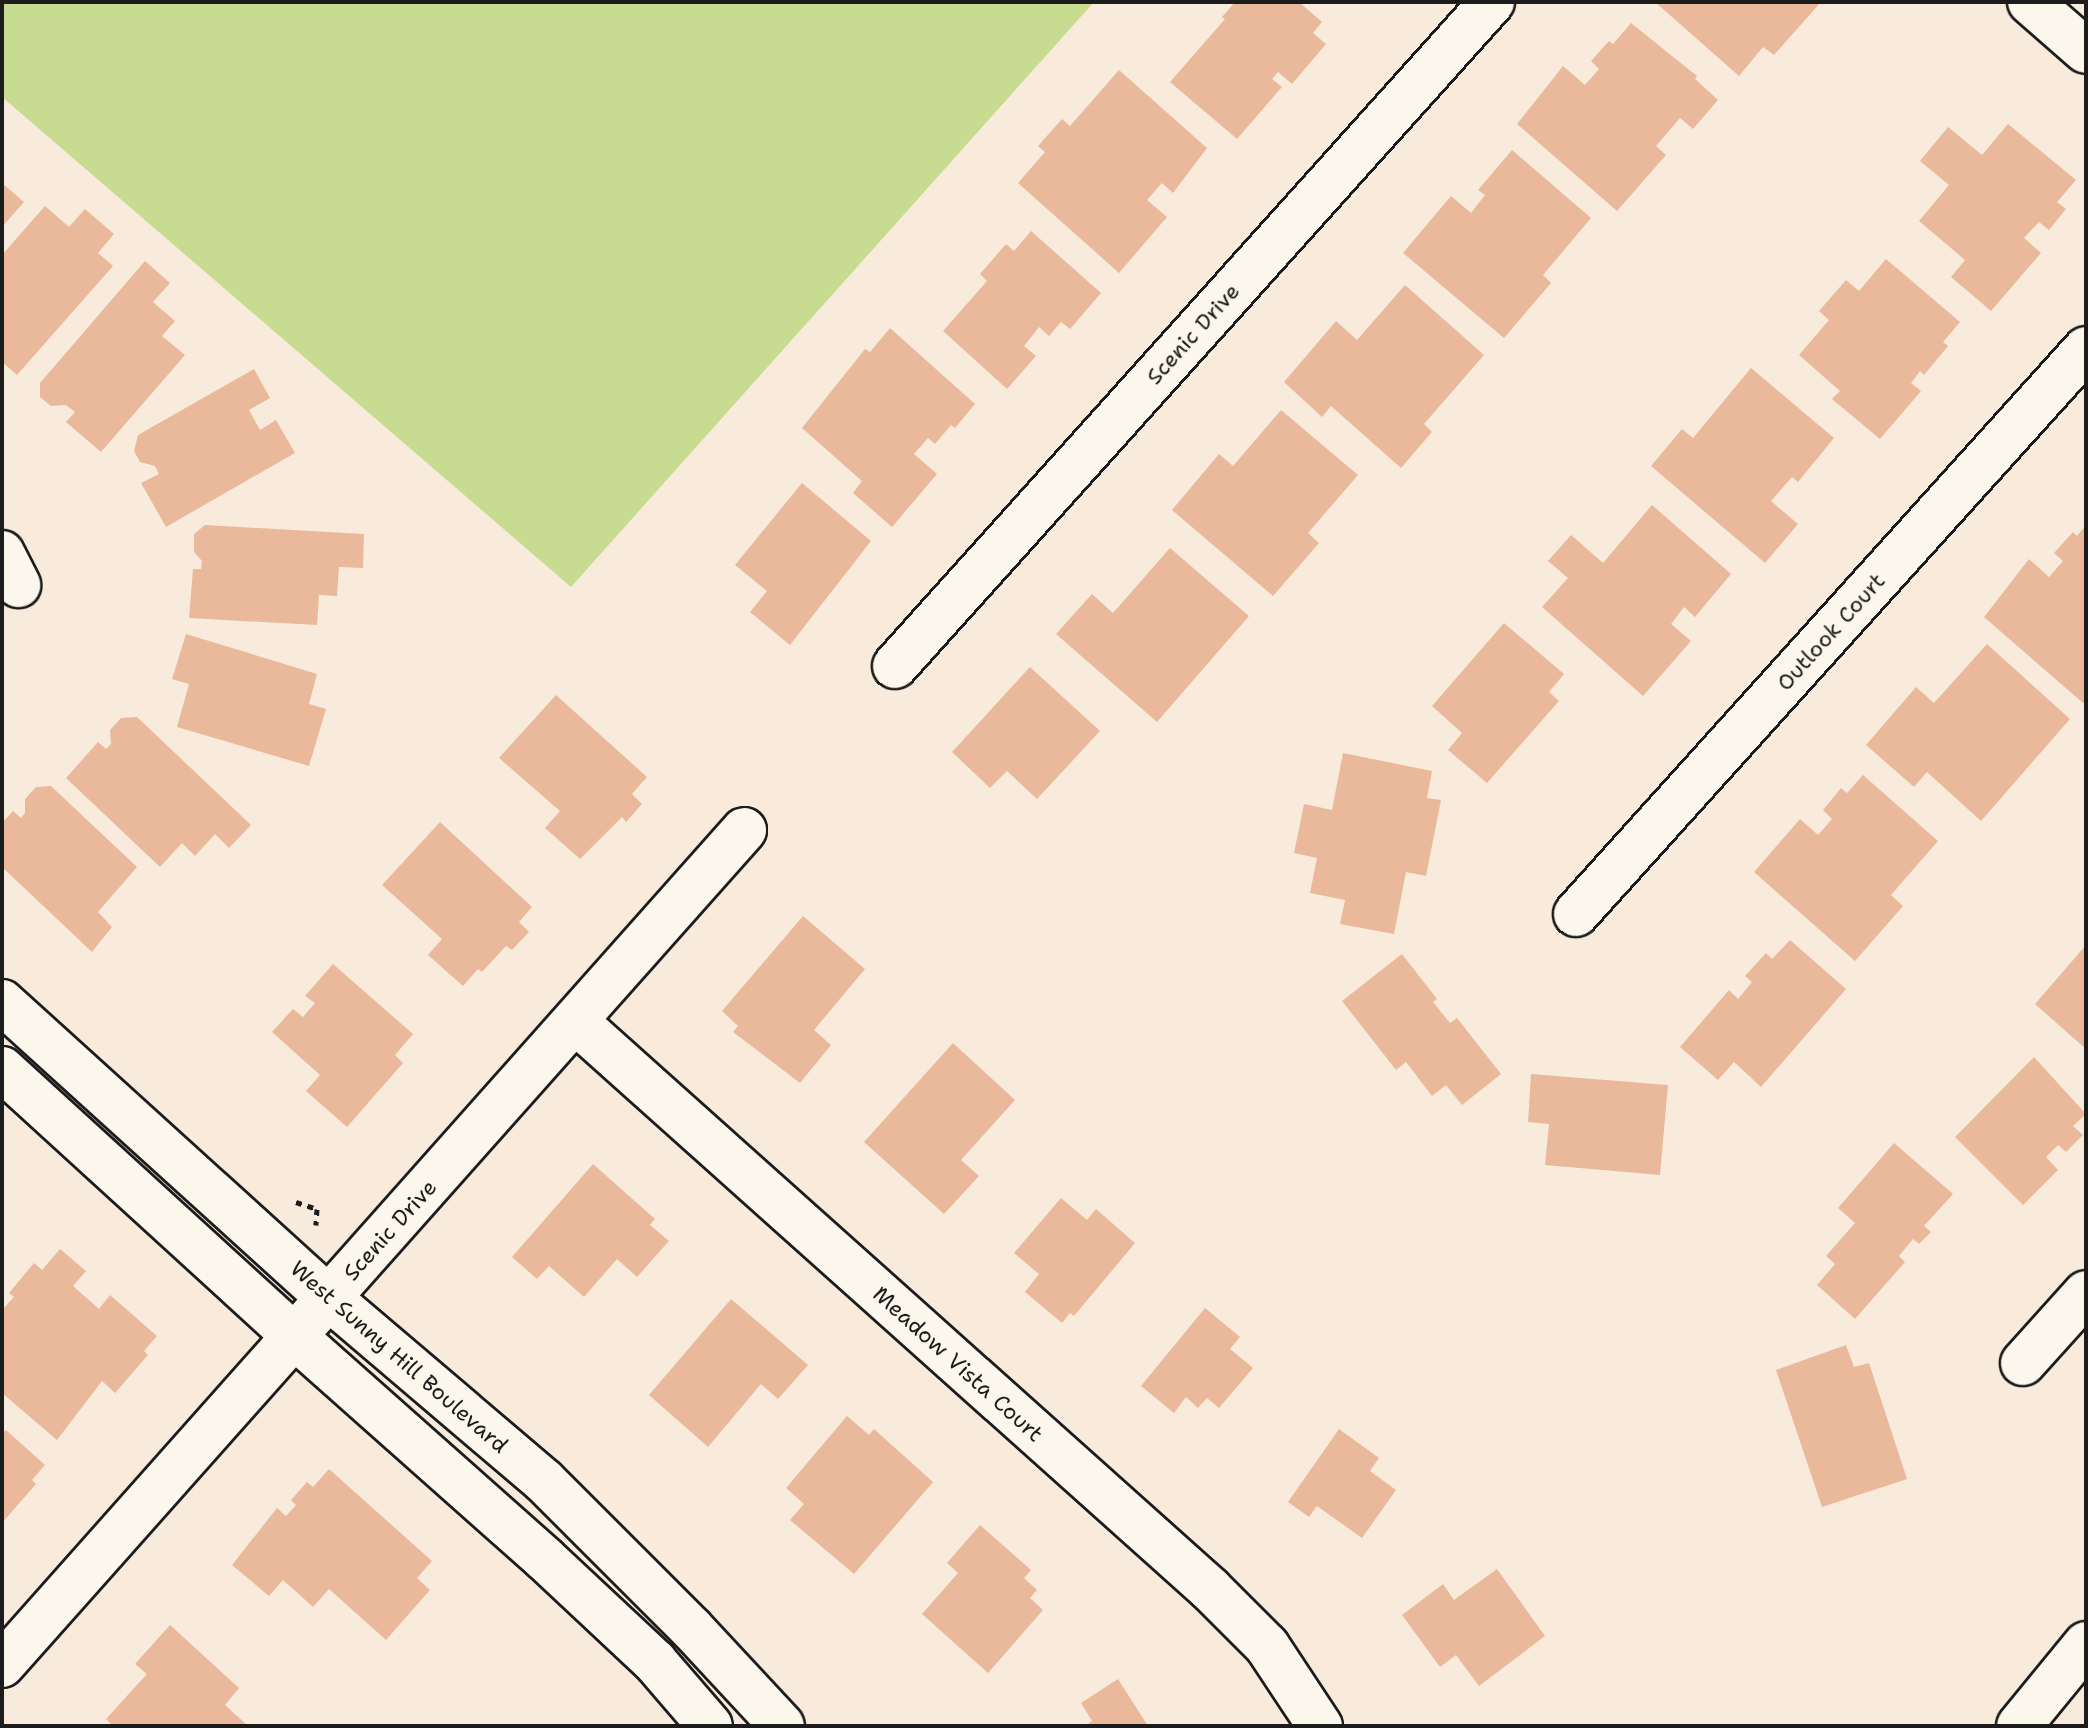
<!DOCTYPE html>
<style>
body{margin:0}
#map{position:relative;width:2088px;height:1728px;overflow:hidden;background:#f8ebdc;font-family:"Shantell Sans",sans-serif}
div>[style]{position:absolute}
.green>*{inset:0;background:#c8dc91}
.building>*{inset:0;background:#eab99b}
.path>*{height:5px;margin-top:-2.5px;transform-origin:0;background:repeating-linear-gradient(90deg,#1c1c1c 0 6px,transparent 0 12px)}
.roads{filter:drop-shadow(2px 0 #1c1c1c) drop-shadow(-2px 0 #1c1c1c) drop-shadow(0 2px #1c1c1c) drop-shadow(0 -2px #1c1c1c)}
.street>*{height:44px;margin:-22px;padding:0 22px;transform-origin:22px;border-radius:22px;background:#fbf7ec}
.secondary>*{height:44px;margin:-22px;padding:0 22px;transform-origin:22px;border-radius:22px;background:#fbf7ec}
span{translate:-50% -50%;white-space:nowrap;text-align:center;line-height:1.15;-webkit-text-stroke:6px #fbf7ec;paint-order:stroke}
.street-label{font-size:22px;color:#1c1c1c}
.frame{position:absolute;inset:0;border:4px solid #1c1c1c;pointer-events:none}
</style>
<div id="map">
<div class="green">
<i style="clip-path:polygon(2px 2px,1094px 2px,571px 587px,2px 97px)"></i>
</div>
<div class="building">
<i style="clip-path:polygon(1235px 2px,1299px 2px,1322px 22px,1313px 33px,1326px 44px,1292px 84px,1278px 72px,1272px 79px,1282px 87px,1237px 139px,1170px 82px,1225px 19px,1222px 17px)"></i>
<i style="clip-path:polygon(1655px 2px,1821px 2px,1774px 55px,1763px 47px,1739px 76px)"></i>
<i style="clip-path:polygon(1631px 23px,1697px 76px,1695px 79px,1718px 100px,1693px 129px,1680px 118px,1656px 146px,1666px 155px,1617px 211px,1517px 124px,1563px 66px,1585px 85px,1599px 69px,1591px 61px,1609px 41px,1613px 44px)"></i>
<i style="clip-path:polygon(1119px 70px,1207px 148px,1173px 193px,1162px 183px,1147px 200px,1167px 217px,1119px 273px,1018px 183px,1045px 152px,1038px 146px,1062px 119px,1070px 126px)"></i>
<i style="clip-path:polygon(2008px 124px,2076px 180px,2057px 202px,2066px 209px,2049px 230px,2039px 222px,2024px 238px,2041px 253px,1991px 311px,1951px 277px,1965px 260px,1919px 221px,1949px 185px,1920px 161px,1948px 127px,1982px 155px)"></i>
<i style="clip-path:polygon(1512px 150px,1591px 218px,1543px 275px,1551px 283px,1504px 338px,1403px 253px,1451px 196px,1471px 213px,1485px 195px,1478px 190px)"></i>
<i style="clip-path:polygon(2px 183px,24px 202px,2px 227px)"></i>
<i style="clip-path:polygon(45px 206px,69px 227px,85px 209px,114px 234px,98px 253px,113px 266px,17px 375px,2px 362px,2px 255px)"></i>
<i style="clip-path:polygon(1031px 231px,1101px 293px,1070px 329px,1061px 322px,1049px 336px,1039px 327px,1024px 346px,1036px 356px,1007px 389px,943px 331px,987px 281px,980px 274px,1006px 244px,1014px 251px)"></i>
<i style="clip-path:polygon(1886px 259px,1960px 322px,1943px 342px,1948px 346px,1924px 375px,1920px 371px,1911px 383px,1921px 391px,1880px 439px,1832px 399px,1840px 391px,1799px 355px,1829px 320px,1819px 311px,1846px 280px,1859px 291px)"></i>
<i style="clip-path:polygon(145px 261px,170px 283px,153px 302px,175px 321px,162px 336px,185px 355px,101px 452px,66px 422px,75px 412px,66px 405px,51px 406px,40px 397px,40px 383px)"></i>
<i style="clip-path:polygon(1405px 285px,1484px 355px,1424px 424px,1432px 432px,1401px 468px,1331px 406px,1322px 417px,1284px 382px,1336px 321px,1357px 340px)"></i>
<i style="clip-path:polygon(890px 328px,975px 404px,955px 428px,951px 425px,935px 444px,928px 438px,914px 454px,937px 474px,892px 527px,853px 493px,862px 481px,802px 428px,865px 349px,870px 352px)"></i>
<i style="clip-path:polygon(1751px 368px,1834px 438px,1798px 482px,1792px 477px,1771px 501px,1798px 524px,1765px 563px,1651px 466px,1682px 429px,1693px 438px)"></i>
<i style="clip-path:polygon(254px 369px,270px 398px,249px 410px,260px 430px,276px 420px,295px 453px,166px 527px,141px 483px,159px 474px,155px 466px,140px 462px,134px 451px,138px 435px)"></i>
<i style="clip-path:polygon(1281px 410px,1358px 475px,1308px 533px,1319px 543px,1273px 596px,1172px 510px,1219px 454px,1233px 466px)"></i>
<i style="clip-path:polygon(802px 483px,871px 541px,790px 645px,750px 612px,767px 591px,735px 565px)"></i>
<i style="clip-path:polygon(1652px 505px,1731px 574px,1695px 617px,1684px 607px,1671px 624px,1691px 641px,1643px 696px,1542px 607px,1568px 578px,1548px 561px,1571px 535px,1603px 563px)"></i>
<i style="clip-path:polygon(205px 525px,364px 534px,363px 568px,339px 567px,337px 596px,319px 595px,317px 625px,189px 618px,193px 569px,201px 569px,202px 561px,194px 552px,194px 534px)"></i>
<i style="clip-path:polygon(2086px 525px,2086px 699px,2083px 703px,1984px 617px,2029px 559px,2049px 577px,2063px 561px,2054px 553px,2073px 532px,2077px 536px)"></i>
<i style="clip-path:polygon(1170px 548px,1249px 616px,1157px 722px,1056px 634px,1092px 594px,1113px 613px)"></i>
<i style="clip-path:polygon(1504px 623px,1564px 674px,1549px 692px,1559px 701px,1487px 783px,1448px 750px,1462px 733px,1432px 706px)"></i>
<i style="clip-path:polygon(186px 634px,317px 674px,309px 704px,326px 709px,309px 766px,177px 727px,189px 684px,172px 679px)"></i>
<i style="clip-path:polygon(1987px 644px,2070px 719px,1981px 821px,1927px 772px,1914px 787px,1866px 745px,1916px 687px,1934px 703px)"></i>
<i style="clip-path:polygon(1030px 667px,1100px 731px,1037px 799px,1007px 771px,990px 788px,952px 752px)"></i>
<i style="clip-path:polygon(556px 695px,647px 777px,632px 794px,642px 804px,626px 822px,622px 817px,580px 859px,545px 828px,560px 811px,499px 758px)"></i>
<i style="clip-path:polygon(137px 717px,251px 825px,229px 848px,215px 834px,195px 856px,182px 843px,160px 867px,66px 778px,98px 742px,106px 749px,111px 744px,110px 730px,121px 718px)"></i>
<i style="clip-path:polygon(1343px 753px,1432px 771px,1427px 798px,1441px 800px,1426px 876px,1406px 872px,1394px 934px,1340px 924px,1345px 900px,1310px 893px,1317px 858px,1294px 853px,1304px 804px,1332px 810px)"></i>
<i style="clip-path:polygon(1863px 775px,1938px 841px,1891px 895px,1903px 906px,1855px 961px,1754px 872px,1800px 819px,1818px 835px,1832px 819px,1823px 810px,1841px 788px,1847px 793px)"></i>
<i style="clip-path:polygon(51px 786px,137px 867px,98px 912px,112px 927px,92px 952px,2px 867px,2px 823px,13px 811px,21px 818px,25px 813px,25px 799px,36px 787px)"></i>
<i style="clip-path:polygon(440px 822px,532px 907px,519px 922px,529px 932px,512px 950px,506px 946px,482px 972px,478px 969px,463px 986px,428px 955px,442px 939px,382px 885px)"></i>
<i style="clip-path:polygon(803px 916px,865px 969px,814px 1030px,831px 1045px,800px 1083px,733px 1032px,738px 1026px,722px 1011px)"></i>
<i style="clip-path:polygon(1790px 940px,1846px 989px,1761px 1087px,1734px 1062px,1718px 1080px,1680px 1047px,1729px 990px,1738px 999px,1752px 982px,1745px 976px,1766px 953px,1772px 959px)"></i>
<i style="clip-path:polygon(2086px 945px,2086px 1049px,2035px 1004px)"></i>
<i style="clip-path:polygon(1402px 954px,1437px 999px,1433px 1002px,1450px 1023px,1457px 1018px,1501px 1074px,1462px 1105px,1446px 1085px,1432px 1096px,1406px 1062px,1396px 1070px,1342px 1001px)"></i>
<i style="clip-path:polygon(333px 964px,413px 1034px,395px 1055px,403px 1063px,347px 1127px,306px 1091px,320px 1075px,272px 1032px,293px 1009px,303px 1017px,315px 1003px,305px 996px)"></i>
<i style="clip-path:polygon(953px 1043px,1015px 1100px,961px 1160px,979px 1176px,944px 1214px,864px 1142px)"></i>
<i style="clip-path:polygon(2034px 1057px,2086px 1114px,2073px 1126px,2083px 1135px,2066px 1152px,2058px 1145px,2046px 1157px,2058px 1170px,2023px 1205px,1955px 1137px)"></i>
<i style="clip-path:polygon(1531px 1074px,1668px 1085px,1660px 1175px,1545px 1165px,1549px 1124px,1528px 1122px)"></i>
<i style="clip-path:polygon(1894px 1143px,1953px 1194px,1924px 1226px,1931px 1232px,1919px 1244px,1913px 1239px,1899px 1256px,1905px 1262px,1855px 1319px,1817px 1285px,1835px 1264px,1826px 1256px,1855px 1223px,1838px 1208px)"></i>
<i style="clip-path:polygon(593px 1164px,655px 1219px,650px 1225px,669px 1241px,637px 1277px,617px 1259px,584px 1297px,549px 1266px,537px 1279px,512px 1257px)"></i>
<i style="clip-path:polygon(1061px 1198px,1087px 1220px,1096px 1209px,1135px 1243px,1074px 1316px,1070px 1313px,1062px 1323px,1025px 1292px,1039px 1274px,1014px 1253px)"></i>
<i style="clip-path:polygon(60px 1249px,86px 1271px,73px 1286px,99px 1309px,110px 1295px,157px 1336px,144px 1351px,148px 1355px,115px 1393px,102px 1381px,57px 1440px,2px 1393px,2px 1310px,14px 1297px,9px 1293px,34px 1263px,42px 1270px)"></i>
<i style="clip-path:polygon(731px 1299px,808px 1365px,778px 1399px,761px 1384px,708px 1447px,649px 1395px)"></i>
<i style="clip-path:polygon(1205px 1308px,1240px 1337px,1230px 1349px,1253px 1368px,1219px 1408px,1207px 1398px,1198px 1408px,1186px 1397px,1174px 1413px,1141px 1386px)"></i>
<i style="clip-path:polygon(1846px 1345px,1854px 1367px,1869px 1363px,1907px 1479px,1822px 1507px,1776px 1370px)"></i>
<i style="clip-path:polygon(847px 1416px,869px 1435px,874px 1429px,933px 1482px,854px 1574px,790px 1520px,804px 1504px,786px 1488px)"></i>
<i style="clip-path:polygon(1339px 1429px,1379px 1458px,1370px 1471px,1396px 1490px,1362px 1538px,1317px 1506px,1309px 1517px,1288px 1502px)"></i>
<i style="clip-path:polygon(6px 1430px,45px 1465px,32px 1480px,36px 1484px,2px 1523px,2px 1434px)"></i>
<i style="clip-path:polygon(329px 1469px,432px 1561px,417px 1578px,430px 1590px,386px 1640px,329px 1589px,313px 1607px,283px 1580px,269px 1596px,232px 1565px,277px 1508px,286px 1516px,296px 1505px,291px 1500px,307px 1482px,313px 1487px)"></i>
<i style="clip-path:polygon(980px 1525px,1031px 1570px,1024px 1578px,1037px 1590px,1030px 1598px,1043px 1610px,988px 1673px,922px 1614px,958px 1573px,947px 1563px)"></i>
<i style="clip-path:polygon(1497px 1569px,1545px 1636px,1479px 1686px,1456px 1655px,1440px 1667px,1402px 1615px,1443px 1584px,1454px 1600px)"></i>
<i style="clip-path:polygon(170px 1625px,239px 1688px,225px 1705px,248px 1726px,113px 1726px,106px 1719px,147px 1674px,135px 1664px)"></i>
<i style="clip-path:polygon(1118px 1679px,1148px 1726px,1085px 1726px,1092px 1721px,1081px 1703px)"></i>
</div>
<div class="path">
<i style="left:296px;top:1202px;width:22px;rotate:18deg"></i>
<i style="left:317px;top:1209px;width:16px;rotate:94deg"></i>
</div>
<div class="roads">
<div class="street">
<i style="left:2030px;top:2px;width:74px;rotate:41.2deg"></i>
<i style="left:2px;top:553px;width:36px;rotate:63deg"></i>
<i style="left:895px;top:666px;width:893px;rotate:-48.04deg"></i>
<i style="left:1576px;top:914px;width:761px;rotate:-47.93deg"></i>
<i style="left:575px;top:1021px;width:852px;rotate:41.81deg"></i>
<i style="left:1210px;top:1589px;width:81px;rotate:45deg"></i>
<i style="left:1267px;top:1646px;width:96px;rotate:56.5deg"></i>
<i style="left:2023px;top:1363px;width:94px;rotate:-48deg"></i>
<i style="left:2px;top:1665px;width:1117px;rotate:-48.37deg"></i>
</div>
<div class="secondary">
<i style="left:2px;top:1002px;width:441px;rotate:42.2deg"></i>
<i style="left:329px;top:1298px;width:282px;rotate:40.4deg"></i>
<i style="left:544px;top:1481px;width:209px;rotate:45deg"></i>
<i style="left:692px;top:1629px;width:132px;rotate:47.1deg"></i>
<i style="left:2px;top:1069px;width:397px;rotate:42.4deg"></i>
<i style="left:295px;top:1337px;width:334px;rotate:41.6deg"></i>
<i style="left:545px;top:1559px;width:151px;rotate:43.1deg"></i>
<i style="left:655px;top:1662px;width:84px;rotate:49.3deg"></i>
<i style="left:2019px;top:1726px;width:106px;rotate:-50.7deg"></i>
</div>
</div>
<div class="street-label">
<span style="left:1193px;top:334px;rotate:-48deg">Scenic Drive</span>
<span style="left:1831px;top:632px;rotate:-48deg">Outlook Court</span>
<span style="left:390px;top:1230px;rotate:-48deg">Scenic Drive</span>
<span style="left:399px;top:1357px;rotate:41deg">West Sunny Hill Boulevard</span>
<span style="left:958px;top:1364px;rotate:42deg">Meadow Vista Court</span>
</div>
<div class="frame"></div>
</div>
